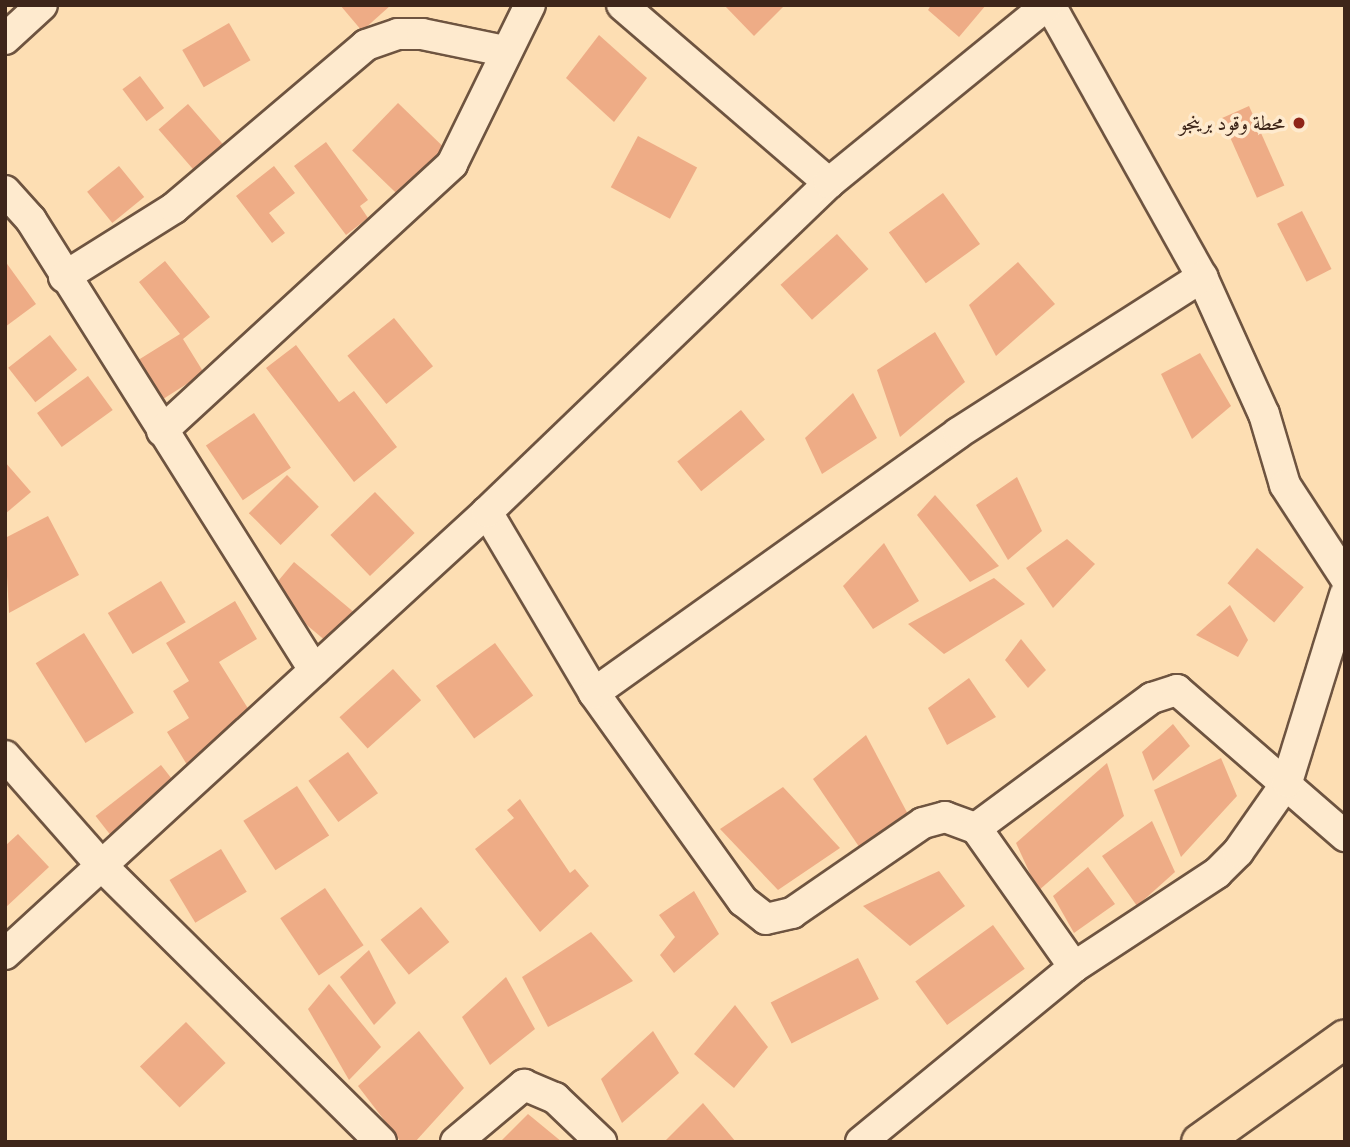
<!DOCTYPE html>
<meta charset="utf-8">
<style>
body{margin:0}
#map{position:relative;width:1350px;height:1147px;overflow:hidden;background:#fddeb3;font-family:"IM FELL Great Primer",Amiri,serif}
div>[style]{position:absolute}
.building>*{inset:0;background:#eeac86;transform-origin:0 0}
.roads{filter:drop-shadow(2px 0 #6e5440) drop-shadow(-2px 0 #6e5440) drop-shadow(0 2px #6e5440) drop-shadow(0 -2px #6e5440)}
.minor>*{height:30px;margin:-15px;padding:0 15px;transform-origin:15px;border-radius:15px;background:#feeace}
.major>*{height:37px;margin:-18.5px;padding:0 18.5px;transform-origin:18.5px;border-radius:18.5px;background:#fddeb3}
.dots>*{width:19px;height:19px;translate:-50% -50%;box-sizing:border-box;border:4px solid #feeace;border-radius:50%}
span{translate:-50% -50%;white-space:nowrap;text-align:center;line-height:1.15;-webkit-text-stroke:7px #feeace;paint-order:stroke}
.poi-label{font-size:21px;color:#3e261a}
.right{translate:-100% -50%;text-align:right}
.frame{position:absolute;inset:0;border:7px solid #3e261a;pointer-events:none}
</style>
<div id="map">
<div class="building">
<i style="clip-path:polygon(340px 5px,391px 5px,362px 31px)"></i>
<i style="clip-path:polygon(724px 5px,785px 5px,754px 36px)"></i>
<i style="clip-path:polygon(931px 5px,986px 5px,959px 37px,928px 10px)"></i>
<i style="left:229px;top:23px;width:43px;height:54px;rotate:60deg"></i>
<i style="clip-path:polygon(599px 35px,647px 78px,614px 122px,566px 78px)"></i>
<i style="left:140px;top:76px;width:40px;height:22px;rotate:53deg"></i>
<i style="left:398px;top:103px;width:64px;height:66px;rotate:44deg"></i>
<i style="left:188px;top:104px;width:55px;height:39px;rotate:49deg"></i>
<i style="left:1249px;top:106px;width:87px;height:30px;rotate:66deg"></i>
<i style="left:638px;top:136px;width:67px;height:58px;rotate:28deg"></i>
<i style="clip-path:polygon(326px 142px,368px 200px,360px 206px,368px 218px,346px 235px,294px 166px)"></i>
<i style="left:119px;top:166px;width:40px;height:41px;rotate:51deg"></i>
<i style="clip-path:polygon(274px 166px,295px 193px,269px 213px,285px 233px,272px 243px,236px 196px)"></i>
<i style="left:943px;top:193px;width:63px;height:67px;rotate:54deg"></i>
<i style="left:1302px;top:211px;width:65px;height:28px;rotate:63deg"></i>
<i style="left:837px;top:234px;width:47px;height:76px;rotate:48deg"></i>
<i style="clip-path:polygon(5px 261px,36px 304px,5px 327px)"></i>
<i style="clip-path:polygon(165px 261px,210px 317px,183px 339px,204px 373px,160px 401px,135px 362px,180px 334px,139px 282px)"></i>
<i style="clip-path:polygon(1018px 262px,1055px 304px,996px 356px,969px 305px)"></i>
<i style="left:394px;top:318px;width:62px;height:60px;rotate:51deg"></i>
<i style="clip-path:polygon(935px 332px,965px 382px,900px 437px,877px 370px)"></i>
<i style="left:50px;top:335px;width:44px;height:53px;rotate:52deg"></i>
<i style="clip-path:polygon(296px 345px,339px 402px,354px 391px,397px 447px,354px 482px,266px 368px)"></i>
<i style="clip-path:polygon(1200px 353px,1231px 406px,1192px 439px,1161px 374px)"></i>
<i style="left:88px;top:376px;width:42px;height:63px;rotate:54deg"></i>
<i style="clip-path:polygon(853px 393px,877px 438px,822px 474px,805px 438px)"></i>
<i style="left:741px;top:410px;width:38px;height:82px;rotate:51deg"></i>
<i style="left:254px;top:413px;width:66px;height:58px;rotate:56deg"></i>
<i style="clip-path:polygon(5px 462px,31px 492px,5px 514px)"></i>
<i style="left:287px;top:475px;width:45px;height:54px;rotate:45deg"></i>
<i style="clip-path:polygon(1017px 477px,1042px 531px,1008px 560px,976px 505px)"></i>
<i style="left:375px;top:492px;width:57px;height:62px;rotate:46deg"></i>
<i style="clip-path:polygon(935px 495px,999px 566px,970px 582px,917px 515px)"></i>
<i style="clip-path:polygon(48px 516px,79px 575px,9px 613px,5px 538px)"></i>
<i style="clip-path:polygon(1067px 539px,1095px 564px,1053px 608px,1026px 568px)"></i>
<i style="clip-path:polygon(884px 543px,919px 601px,873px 629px,843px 586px)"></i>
<i style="left:1257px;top:548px;width:61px;height:46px;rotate:40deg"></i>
<i style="left:294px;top:562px;width:95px;height:40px;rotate:40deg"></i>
<i style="clip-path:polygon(994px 578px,1025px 604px,944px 654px,908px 624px)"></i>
<i style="left:161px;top:581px;width:48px;height:62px;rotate:59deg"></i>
<i style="clip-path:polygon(235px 601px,257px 639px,219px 662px,259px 726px,189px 768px,167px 732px,189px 718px,173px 691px,189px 681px,166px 643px)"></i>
<i style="clip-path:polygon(1230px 605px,1248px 640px,1238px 657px,1196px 635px)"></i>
<i style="left:84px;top:633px;width:94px;height:57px;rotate:58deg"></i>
<i style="clip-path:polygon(1021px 639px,1046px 670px,1028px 688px,1005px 660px)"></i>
<i style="left:495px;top:643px;width:65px;height:73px;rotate:54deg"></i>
<i style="left:393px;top:669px;width:42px;height:72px;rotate:48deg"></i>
<i style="clip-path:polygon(969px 678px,996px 717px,947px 745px,928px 708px)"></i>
<i style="clip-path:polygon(1173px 724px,1190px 746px,1153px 781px,1142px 752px)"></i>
<i style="clip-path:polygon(866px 735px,910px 818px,864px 854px,813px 779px)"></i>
<i style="left:348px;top:752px;width:51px;height:49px;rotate:54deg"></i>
<i style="clip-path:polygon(1221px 758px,1237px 796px,1181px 857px,1154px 790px)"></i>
<i style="clip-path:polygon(1107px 763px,1124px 816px,1038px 891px,1016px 843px)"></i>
<i style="left:161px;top:765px;width:39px;height:83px;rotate:52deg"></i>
<i style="left:297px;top:786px;width:59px;height:64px;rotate:57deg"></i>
<i style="clip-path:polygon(783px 787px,840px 848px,778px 890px,720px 829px)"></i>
<i style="clip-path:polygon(520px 799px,570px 873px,575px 869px,589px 886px,540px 932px,475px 849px,514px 818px,507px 810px)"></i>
<i style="clip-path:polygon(1152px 821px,1175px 872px,1137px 906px,1102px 856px)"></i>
<i style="clip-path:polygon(18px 834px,49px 867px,5px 908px,5px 846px)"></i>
<i style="left:221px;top:849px;width:50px;height:60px;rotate:59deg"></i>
<i style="clip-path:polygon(1088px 867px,1115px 904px,1074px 933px,1053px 896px)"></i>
<i style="clip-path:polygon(939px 871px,965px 906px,910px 946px,863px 906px)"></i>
<i style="left:325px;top:888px;width:69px;height:54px;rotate:56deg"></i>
<i style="clip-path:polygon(694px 891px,719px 934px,674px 973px,660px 955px,675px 937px,659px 915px)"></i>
<i style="left:421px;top:907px;width:45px;height:52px;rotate:51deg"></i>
<i style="left:993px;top:925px;width:54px;height:96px;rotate:54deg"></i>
<i style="clip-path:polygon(591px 932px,633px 981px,548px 1027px,522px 977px)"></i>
<i style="clip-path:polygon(369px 950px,396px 1003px,374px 1025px,340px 977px)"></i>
<i style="left:858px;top:958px;width:46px;height:98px;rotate:63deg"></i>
<i style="clip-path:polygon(506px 977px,535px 1029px,490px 1065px,462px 1017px)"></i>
<i style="clip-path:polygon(329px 984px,381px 1047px,349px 1080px,308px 1009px)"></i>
<i style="clip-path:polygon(735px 1005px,768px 1047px,734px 1088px,694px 1054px)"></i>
<i style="left:186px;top:1022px;width:57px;height:64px;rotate:46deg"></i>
<i style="clip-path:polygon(419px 1031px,464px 1088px,415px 1142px,401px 1142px,358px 1086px)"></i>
<i style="clip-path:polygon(653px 1031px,679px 1073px,622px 1123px,601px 1079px)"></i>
<i style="clip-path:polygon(703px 1103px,736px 1142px,664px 1142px)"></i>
<i style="clip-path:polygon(528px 1114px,562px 1142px,500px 1142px)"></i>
</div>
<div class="roads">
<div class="minor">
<i style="left:622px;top:5px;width:273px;rotate:40.7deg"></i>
<i style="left:1050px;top:5px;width:312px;rotate:60.8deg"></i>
<i style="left:1202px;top:277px;width:150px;rotate:65.7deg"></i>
<i style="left:1264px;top:414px;width:74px;rotate:73.5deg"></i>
<i style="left:1285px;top:485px;width:110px;rotate:56.9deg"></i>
<i style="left:5px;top:39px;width:50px;rotate:-42.6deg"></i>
<i style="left:5px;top:191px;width:39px;rotate:48deg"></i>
<i style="left:31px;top:220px;width:532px;rotate:57.83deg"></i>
<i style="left:64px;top:277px;width:130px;rotate:-32.1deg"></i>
<i style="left:174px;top:208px;width:252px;rotate:-40.3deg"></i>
<i style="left:366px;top:45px;width:34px;rotate:-19deg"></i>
<i style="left:398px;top:34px;width:24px"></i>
<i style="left:422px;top:34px;width:84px;rotate:11.7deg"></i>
<i style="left:162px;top:431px;width:394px;rotate:-42.6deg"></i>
<i style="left:452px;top:164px;width:177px;rotate:-63.9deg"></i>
<i style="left:487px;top:512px;width:210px;rotate:59.4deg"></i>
<i style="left:594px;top:693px;width:256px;rotate:54.4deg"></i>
<i style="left:743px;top:901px;width:29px;rotate:38deg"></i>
<i style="left:766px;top:919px;width:27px;rotate:-13deg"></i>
<i style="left:792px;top:913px;width:159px;rotate:-34.5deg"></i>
<i style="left:923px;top:823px;width:23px;rotate:-15deg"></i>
<i style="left:945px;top:817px;width:33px;rotate:20deg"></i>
<i style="left:976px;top:828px;width:170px;rotate:54.8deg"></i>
<i style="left:594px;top:693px;width:447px;rotate:-35.5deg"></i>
<i style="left:958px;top:433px;width:290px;rotate:-32.6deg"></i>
<i style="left:5px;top:756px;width:148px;rotate:48.6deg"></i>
<i style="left:103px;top:867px;width:391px;rotate:44.7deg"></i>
<i style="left:976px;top:828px;width:219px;rotate:-36.5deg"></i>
<i style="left:1152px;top:698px;width:26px;rotate:-18deg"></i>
<i style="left:1177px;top:690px;width:223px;rotate:41deg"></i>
<i style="left:5px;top:954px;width:654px;rotate:-42.52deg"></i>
<i style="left:487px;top:512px;width:475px;rotate:-43.9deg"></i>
<i style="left:829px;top:183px;width:281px;rotate:-39.2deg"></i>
<i style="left:456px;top:1142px;width:89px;rotate:-40deg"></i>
<i style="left:524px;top:1085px;width:34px;rotate:23deg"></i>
<i style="left:555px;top:1098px;width:64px;rotate:43.7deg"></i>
<i style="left:861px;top:1142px;width:276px;rotate:-39.4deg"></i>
<i style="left:1074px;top:967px;width:171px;rotate:-33.3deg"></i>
<i style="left:1217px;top:873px;width:30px;rotate:-45deg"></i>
<i style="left:1238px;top:852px;width:85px;rotate:-55deg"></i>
<i style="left:1287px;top:782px;width:196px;rotate:-72.8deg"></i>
</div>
<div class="major">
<i style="left:1200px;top:1142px;width:178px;rotate:-35.6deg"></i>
</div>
</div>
<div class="dots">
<i style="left:1299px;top:123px;background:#8f2418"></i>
</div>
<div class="poi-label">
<span class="right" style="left:1285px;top:123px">محطة وقود برينجو</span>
</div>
<div class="frame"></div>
</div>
